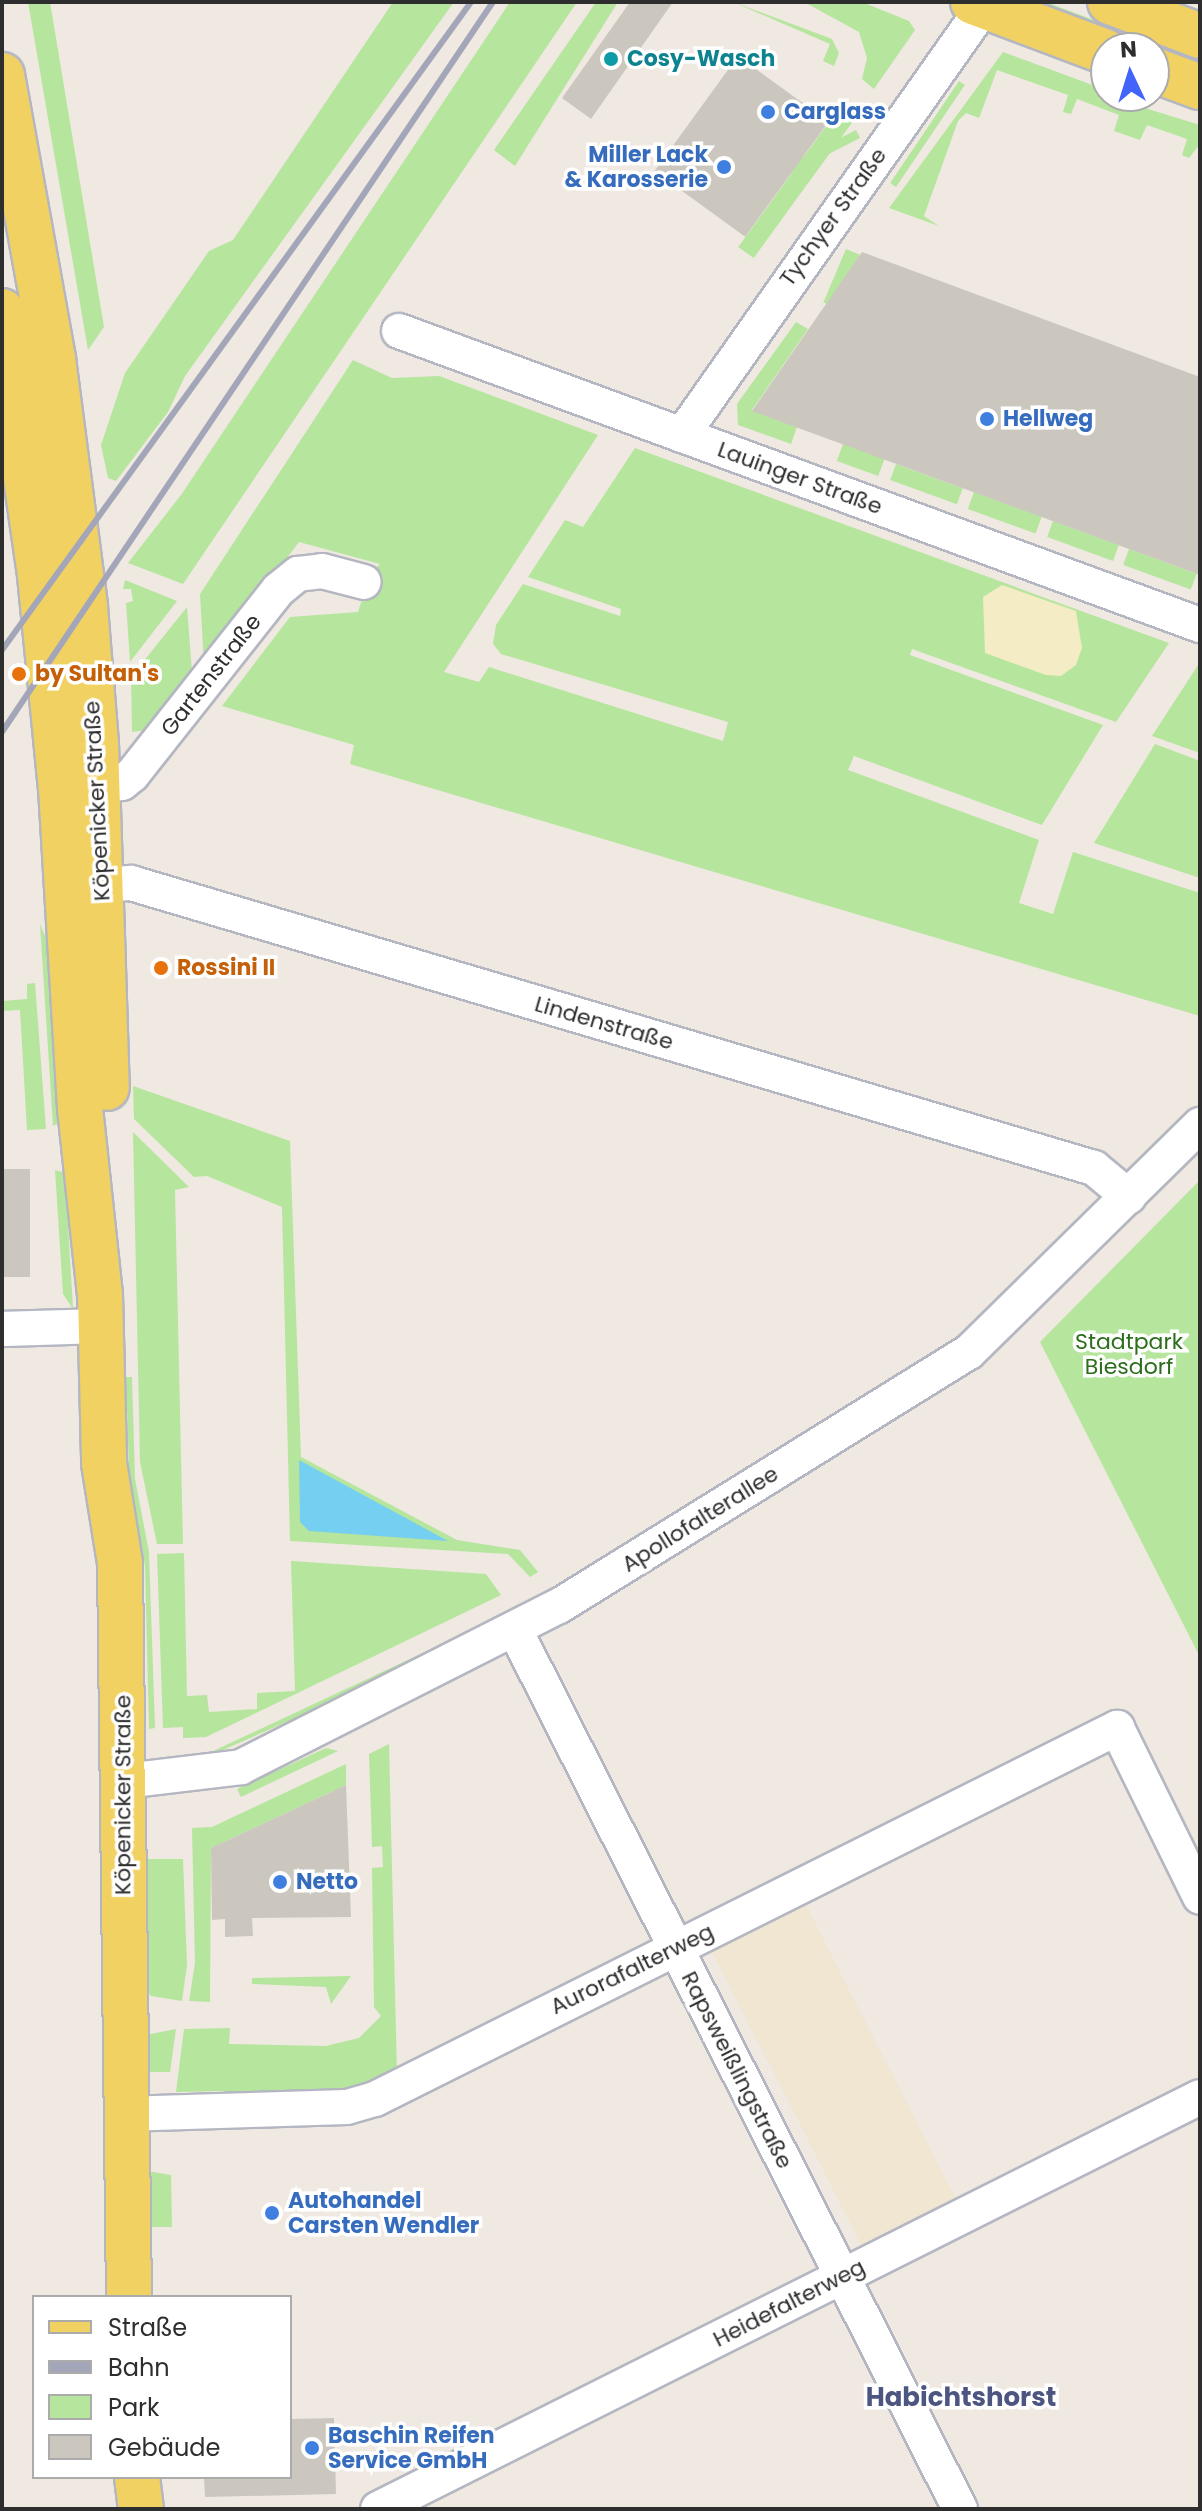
<!DOCTYPE html>
<meta charset="utf-8">
<style>
body{margin:0}
#map{position:relative;width:1202px;height:2511px;overflow:hidden;background:#efe9e1;font-family:Poppins,sans-serif}
div>[style]{position:absolute}
.education>*{inset:0;background:#f0e6d1;transform-origin:0 0}
.green>*{inset:0;background:#b6e59e;transform-origin:0 0}
.sand>*{inset:0;background:#f3ecc5}
.water>*{inset:0;background:#75cff0}
.building>*{inset:0;background:#cbc7bf;transform-origin:0 0}
.roads{filter:drop-shadow(2px 0 #b4b7c1) drop-shadow(-2px 0 #b4b7c1) drop-shadow(0 2px #b4b7c1) drop-shadow(0 -2px #b4b7c1)}
.minor>*{height:34px;margin:-17px;padding:0 17px;transform-origin:17px;border-radius:17px;background:#fff}
.major>*{height:44px;margin:-22px;padding:0 22px;transform-origin:22px;border-radius:22px;background:#f2d163}
.rail>*{height:6px;margin:-3px;padding:0 3px;transform-origin:3px;border-radius:3px;background:#a3a6b8}
.dots>*{width:22px;height:22px;translate:-50% -50%;box-sizing:border-box;border:4px solid #fff;border-radius:50%}
span{translate:-50% -50%;white-space:nowrap;text-align:center;line-height:1.15;-webkit-text-stroke:7px #fff;paint-order:stroke}
.culture-label{font-size:22px;color:#0d838f;font-weight:700}
.left{translate:0 -50%;text-align:left}
.shop-label{font-size:22px;color:#366cbe;font-weight:700}
.right{translate:-100% -50%;text-align:right}
.street-label{font-size:22px;color:#2e2e2e}
.food-label{font-size:22px;color:#c56008;font-weight:700}
.park-label{font-size:22px;color:#2c6e1b}
.quarter-label{font-size:26px;color:#4d5680;font-weight:700}
.frame{position:absolute;inset:0;border:4px solid #2e2e2e;pointer-events:none}
.legend{position:absolute;left:32px;top:2295px;width:260px;height:184px;box-sizing:border-box;background:#fff;border:2px solid #ababab;margin:0;padding:10px 14px;list-style:none;font-size:24px;color:#2e2e2e}
.legend li{display:flex;align-items:center;gap:16px;height:40px}
.legend b{width:40px;border:2px solid #ababab}
.north{position:absolute;left:1090px;top:32px;width:80px;height:80px;box-sizing:border-box;background:#fff;border:2px solid #ababab;border-radius:50%;rotate:356deg;font-size:22px;font-weight:700;line-height:32px;text-align:center;color:#2e2e2e}
.north::after{content:'';display:block;margin:auto;width:28px;height:36px;background:#4264fb;clip-path:polygon(50% 0,100% 100%,50% 72%,0 100%)}
</style>
<div id="map">
<div class="education">
<i style="left:805px;top:1903px;width:337px;height:105px;rotate:63deg"></i>
</div>
<div class="green">
<i style="clip-path:polygon(28px 2px,50px 2px,104px 327px,88px 350px)"></i>
<i style="clip-path:polygon(393px 2px,454px 2px,185px 376px,168px 412px,116px 481px,108px 478px,101px 445px,125px 373px,209px 251px,233px 240px)"></i>
<i style="clip-path:polygon(510px 2px,577px 2px,183px 584px,128px 563px,181px 495px)"></i>
<i style="clip-path:polygon(596px 2px,618px 2px,515px 166px,494px 150px)"></i>
<i style="clip-path:polygon(733px 2px,832px 39px,839px 53px,834px 66px,823px 61px,830px 44px)"></i>
<i style="clip-path:polygon(804px 2px,862px 2px,909px 21px,915px 30px,874px 89px,862px 79px,867px 58px,859px 32px)"></i>
<i style="clip-path:polygon(1046px 2px,1200px 60px,1200px 73px,1154px 55px,1154px 48px,1134px 48px,1040px 12px)"></i>
<i style="clip-path:polygon(1003px 52px,1106px 90px,1106px 96px,1200px 125px,1200px 144px,1189px 158px,1182px 155px,1187px 139px,1147px 125px,1140px 140px,1114px 131px,1119px 115px,1077px 99px,1071px 114px,1063px 112px,1068px 95px,997px 70px,979px 118px,966px 113px,958px 121px,924px 216px,939px 226px,889px 208px)"></i>
<i style="left:959px;top:81px;width:7px;height:123px;rotate:34deg"></i>
<i style="left:837px;top:111px;width:19px;height:168px;rotate:36deg"></i>
<i style="left:856px;top:130px;width:9px;height:78px;rotate:63deg"></i>
<i style="left:846px;top:249px;width:15px;height:58px;rotate:23deg"></i>
<i style="clip-path:polygon(796px 322px,808px 329px,752px 410px,797px 427px,791px 444px,738px 425px,737px 404px)"></i>
<i style="clip-path:polygon(353px 360px,392px 378px,439px 376px,598px 435px,444px 672px,479px 682px,489px 667px,723px 741px,728px 722px,501px 654px,493px 644px,496px 625px,523px 584px,620px 616px,621px 609px,528px 577px,565px 520px,583px 527px,635px 448px,1169px 643px,1116px 722px,912px 649px,910px 655px,1103px 725px,1042px 825px,854px 756px,848px 770px,1039px 840px,1019px 903px,1053px 914px,1073px 852px,1200px 893px,1200px 1016px,350px 764px,354px 745px,222px 706px,290px 617px,358px 612px,370px 574px,380px 564px,299px 542px,204px 666px,200px 594px)"></i>
<i style="left:843px;top:444px;width:44px;height:18px;rotate:20deg"></i>
<i style="left:896px;top:464px;width:71px;height:17px;rotate:20deg"></i>
<i style="left:974px;top:492px;width:72px;height:18px;rotate:20deg"></i>
<i style="left:1053px;top:521px;width:70px;height:17px;rotate:20deg"></i>
<i style="left:1129px;top:549px;width:72px;height:17px;rotate:20deg"></i>
<i style="clip-path:polygon(125px 580px,177px 601px,130px 662px,126px 603px,133px 601px,131px 589px,123px 589px)"></i>
<i style="clip-path:polygon(187px 607px,192px 672px,154px 729px,132px 732px,131px 677px)"></i>
<i style="clip-path:polygon(1200px 662px,1200px 753px,1152px 736px)"></i>
<i style="clip-path:polygon(1155px 744px,1200px 761px,1200px 878px,1094px 843px)"></i>
<i style="clip-path:polygon(40px 924px,49px 946px,61px 1121px,53px 1126px)"></i>
<i style="clip-path:polygon(35px 983px,46px 1129px,27px 1130px,20px 1010px,2px 1011px,2px 1001px,27px 999px,27px 984px)"></i>
<i style="clip-path:polygon(133px 1086px,290px 1141px,301px 1457px,457px 1540px,520px 1550px,538px 1572px,530px 1577px,508px 1554px,290px 1541px,282px 1207px,207px 1176px,194px 1177px,134px 1119px)"></i>
<i style="clip-path:polygon(133px 1132px,189px 1187px,175px 1190px,183px 1544px,157px 1544px,140px 1462px)"></i>
<i style="clip-path:polygon(55px 1170px,65px 1173px,73px 1309px,63px 1294px)"></i>
<i style="clip-path:polygon(1200px 1180px,1200px 1657px,1040px 1342px)"></i>
<i style="clip-path:polygon(126px 1377px,132px 1377px,135px 1479px,149px 1552px,155px 1728px,149px 1729px,145px 1566px,129px 1472px)"></i>
<i style="clip-path:polygon(184px 1553px,187px 1696px,207px 1695px,209px 1712px,257px 1709px,257px 1693px,295px 1691px,291px 1561px,486px 1574px,501px 1595px,206px 1737px,183px 1738px,183px 1727px,163px 1728px,157px 1554px)"></i>
<i style="clip-path:polygon(474px 1629px,478px 1638px,209px 1756px,209px 1753px)"></i>
<i style="clip-path:polygon(389px 1744px,397px 2074px,357px 2095px,225px 2099px,224px 2091px,176px 2092px,184px 2029px,230px 2028px,229px 2044px,326px 2046px,359px 2038px,381px 2016px,374px 2007px,372px 1868px,383px 1867px,382px 1846px,372px 1847px,369px 1754px)"></i>
<i style="clip-path:polygon(326px 1748px,338px 1751px,241px 1797px,237px 1789px)"></i>
<i style="clip-path:polygon(346px 1764px,346px 1785px,211px 1848px,210px 2002px,189px 2001px,195px 1963px,192px 1828px,212px 1827px)"></i>
<i style="clip-path:polygon(139px 1859px,183px 1859px,187px 1965px,182px 2001px,151px 1996px,145px 1988px)"></i>
<i style="clip-path:polygon(351px 1976px,331px 2004px,326px 1987px,252px 1984px,252px 1978px)"></i>
<i style="clip-path:polygon(176px 2029px,170px 2072px,147px 2072px,146px 2035px)"></i>
<i style="clip-path:polygon(147px 2171px,171px 2175px,172px 2227px,151px 2227px)"></i>
</div>
<div class="sand">
<i style="clip-path:polygon(1002px 585px,1076px 611px,1082px 648px,1076px 665px,1061px 676px,1046px 675px,985px 653px,983px 597px)"></i>
</div>
<div class="water">
<i style="clip-path:polygon(299px 1460px,448px 1541px,309px 1531px,300px 1522px)"></i>
</div>
<div class="building">
<i style="clip-path:polygon(630px 2px,673px 2px,591px 119px,562px 98px)"></i>
<i style="left:738px;top:56px;width:112px;height:142px;rotate:36deg"></i>
<i style="clip-path:polygon(862px 252px,1200px 377px,1200px 575px,752px 411px)"></i>
<i style="left:2px;top:1169px;width:28px;height:108px"></i>
<i style="clip-path:polygon(346px 1785px,351px 1917px,252px 1918px,253px 1936px,225px 1937px,225px 1919px,212px 1920px,211px 1848px)"></i>
<i style="clip-path:polygon(334px 2418px,336px 2494px,205px 2497px,204px 2477px,290px 2477px,290px 2419px)"></i>
</div>
<div class="roads">
<div class="minor">
<i style="left:399px;top:331px;width:853px;rotate:20.16deg"></i>
<i style="left:682px;top:435px;width:530px;rotate:-54.84deg"></i>
<i style="left:73px;top:787px;width:49px;rotate:-4.7deg"></i>
<i style="left:122px;top:783px;width:13px;rotate:-39deg"></i>
<i style="left:132px;top:775px;width:236px;rotate:-51.7deg"></i>
<i style="left:278px;top:590px;width:26px;rotate:-39deg"></i>
<i style="left:298px;top:574px;width:24px;rotate:-7deg"></i>
<i style="left:322px;top:571px;width:43px;rotate:14.7deg"></i>
<i style="left:77px;top:886px;width:54px;rotate:-3.2deg"></i>
<i style="left:131px;top:883px;width:1004px;rotate:16.49deg"></i>
<i style="left:1094px;top:1168px;width:45px;rotate:39.6deg"></i>
<i style="left:2px;top:1329px;width:100px;rotate:-1.7deg"></i>
<i style="left:515px;top:1630px;width:985px;rotate:63.15deg"></i>
<i style="left:124px;top:1781px;width:118px;rotate:-6.8deg"></i>
<i style="left:241px;top:1767px;width:356px;rotate:-26.9deg"></i>
<i style="left:559px;top:1606px;width:482px;rotate:-31.8deg"></i>
<i style="left:969px;top:1352px;width:324px;rotate:-44.5deg"></i>
<i style="left:123px;top:2114px;width:224px;rotate:-1.8deg"></i>
<i style="left:347px;top:2107px;width:29px;rotate:-16deg"></i>
<i style="left:375px;top:2099px;width:830px;rotate:-26.57deg"></i>
<i style="left:1117px;top:1728px;width:188px;rotate:63.8deg"></i>
<i style="left:378px;top:2509px;width:919px;rotate:-26.62deg"></i>
</div>
<div class="major">
<i style="left:973px;top:2px;width:142px;rotate:20.6deg"></i>
<i style="left:1110px;top:2px;width:96px;rotate:20.7deg"></i>
<i style="left:1154px;top:70px;width:49px;rotate:20.3deg"></i>
<i style="left:2px;top:75px;width:289px;rotate:79.8deg"></i>
<i style="left:53px;top:359px;width:250px;rotate:82.6deg"></i>
<i style="left:85px;top:607px;width:137px;rotate:85.4deg"></i>
<i style="left:96px;top:744px;width:344px;rotate:88.2deg"></i>
<i style="left:2px;top:311px;width:267px;rotate:81.8deg"></i>
<i style="left:40px;top:575px;width:214px;rotate:84.4deg"></i>
<i style="left:61px;top:788px;width:321px;rotate:86.6deg"></i>
<i style="left:80px;top:1108px;width:187px;rotate:83.9deg"></i>
<i style="left:100px;top:1294px;width:169px;rotate:88.6deg"></i>
<i style="left:104px;top:1463px;width:101px;rotate:80.9deg"></i>
<i style="left:120px;top:1563px;width:734px;rotate:89.3deg"></i>
<i style="left:137px;top:2477px;width:32px;rotate:83deg"></i>
</div>
</div>
<div class="rail">
<i style="left:2px;top:650px;width:800px;rotate:-54.1deg"></i>
<i style="left:2px;top:732px;width:880px;rotate:-56.08deg"></i>
</div>
<div class="dots">
<i style="left:611px;top:59px;background:#0f9aa8"></i>
<i style="left:768px;top:112px;background:#3f7fe0"></i>
<i style="left:724px;top:167px;background:#3f7fe0"></i>
<i style="left:987px;top:419px;background:#3f7fe0"></i>
<i style="left:19px;top:674px;background:#e8710a"></i>
<i style="left:161px;top:968px;background:#e8710a"></i>
<i style="left:280px;top:1882px;background:#3f7fe0"></i>
<i style="left:272px;top:2213px;background:#3f7fe0"></i>
<i style="left:312px;top:2448px;background:#3f7fe0"></i>
</div>
<div class="culture-label">
<span class="left" style="left:627px;top:59px">Cosy-Wasch</span>
</div>
<div class="shop-label">
<span class="left" style="left:784px;top:112px">Carglass</span>
<span class="right" style="left:708px;top:167px">Miller Lack<br>&amp; Karosserie</span>
<span class="left" style="left:1003px;top:419px">Hellweg</span>
<span class="left" style="left:296px;top:1882px">Netto</span>
<span class="left" style="left:288px;top:2213px">Autohandel<br>Carsten Wendler</span>
<span class="left" style="left:328px;top:2448px">Baschin Reifen<br>Service GmbH</span>
</div>
<div class="street-label">
<span style="left:833px;top:217px;rotate:-54deg">Tychyer Straße</span>
<span style="left:800px;top:478px;rotate:20deg">Lauinger Straße</span>
<span style="left:211px;top:675px;rotate:-52deg">Gartenstraße</span>
<span style="left:97px;top:801px;rotate:-93deg">Köpenicker Straße</span>
<span style="left:604px;top:1023px;rotate:16deg">Lindenstraße</span>
<span style="left:700px;top:1519px;rotate:-32deg">Apollofalterallee</span>
<span style="left:123px;top:1795px;rotate:-90deg">Köpenicker Straße</span>
<span style="left:632px;top:1969px;rotate:-26deg">Aurorafalterweg</span>
<span style="left:737px;top:2070px;rotate:63deg">Rapsweißlingstraße</span>
<span style="left:789px;top:2303px;rotate:-27deg">Heidefalterweg</span>
</div>
<div class="food-label">
<span class="left" style="left:35px;top:674px">by Sultan's</span>
<span class="left" style="left:177px;top:968px">Rossini II</span>
</div>
<div class="park-label">
<span style="left:1129px;top:1354px">Stadtpark<br>Biesdorf</span>
</div>
<div class="quarter-label">
<span style="left:961px;top:2398px">Habichtshorst</span>
</div>
<div class="frame"></div>
<ul class="legend">
<li><b style="height:10px;background:#f2d163"></b>Straße</li>
<li><b style="height:10px;background:#a3a6b8"></b>Bahn</li>
<li><b style="height:22px;background:#b6e59e"></b>Park</li>
<li><b style="height:22px;background:#cbc7bf"></b>Gebäude</li>
</ul>
<div class="north">N</div>
</div>
